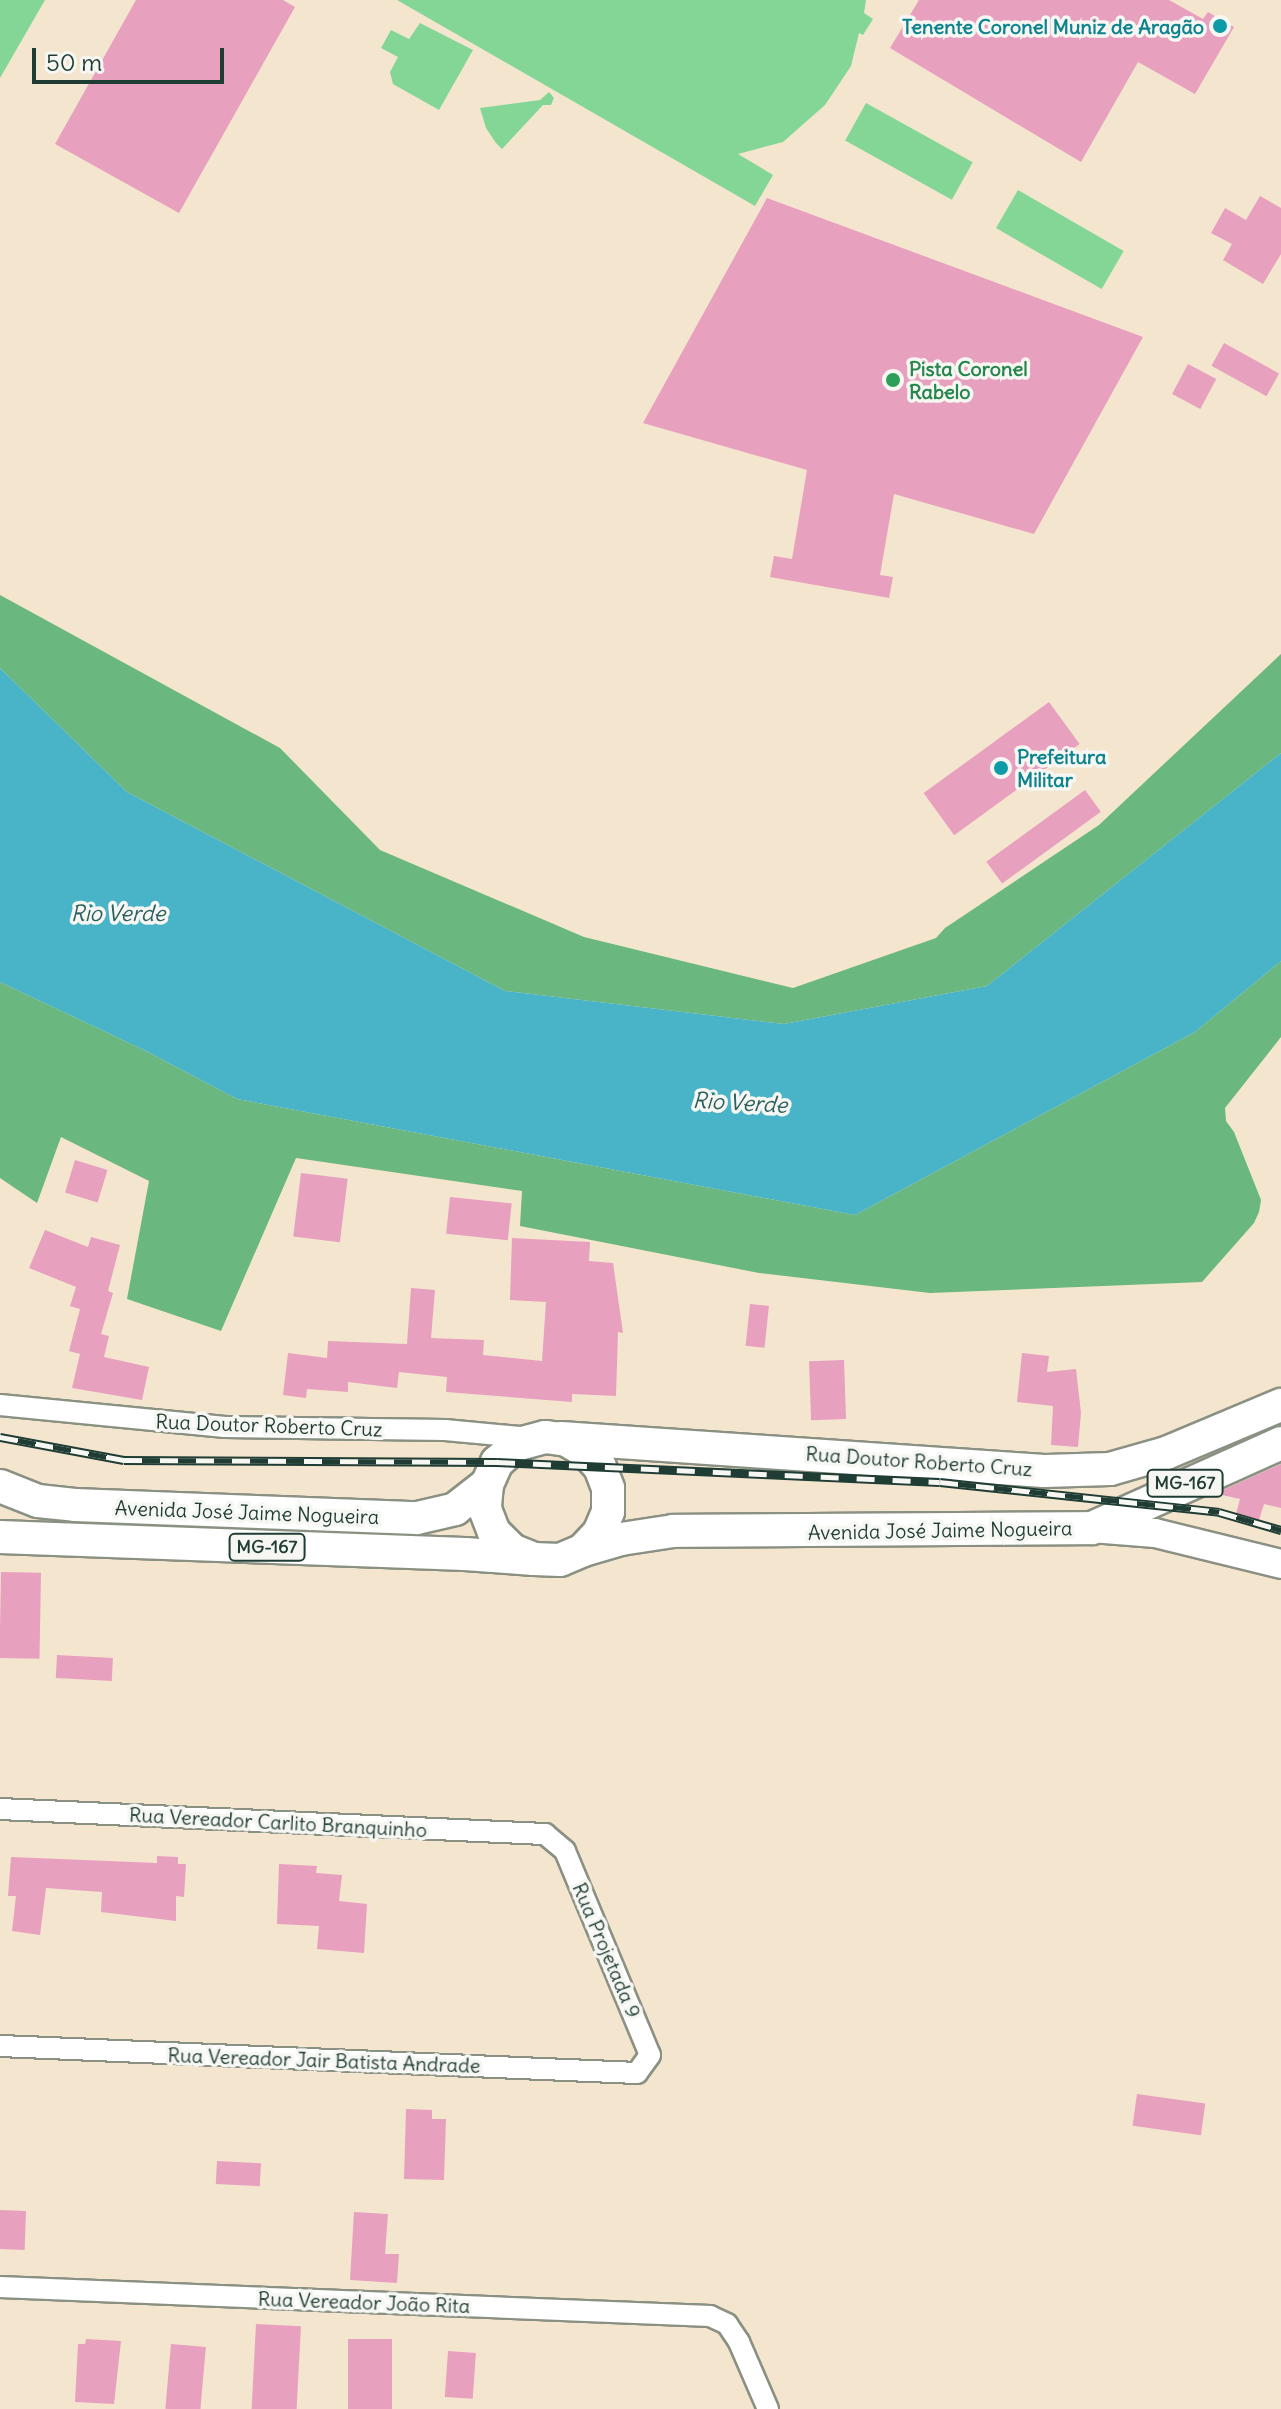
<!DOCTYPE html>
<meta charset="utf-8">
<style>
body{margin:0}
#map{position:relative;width:1281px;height:2409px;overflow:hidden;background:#f4e5cf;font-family:Delius,sans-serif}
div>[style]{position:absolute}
.green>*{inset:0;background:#84d697;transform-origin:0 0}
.forest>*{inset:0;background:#6bb780}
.water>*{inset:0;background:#49b3c7}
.building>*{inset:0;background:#e8a0bf;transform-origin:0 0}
.roads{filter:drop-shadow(2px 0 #8a9182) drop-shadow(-2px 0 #8a9182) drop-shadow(0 2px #8a9182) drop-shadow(0 -2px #8a9182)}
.street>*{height:20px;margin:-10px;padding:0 10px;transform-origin:10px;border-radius:10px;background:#fff}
.secondary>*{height:28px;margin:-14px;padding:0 14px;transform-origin:14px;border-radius:14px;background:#fff}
.primary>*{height:32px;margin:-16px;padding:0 16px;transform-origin:16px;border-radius:16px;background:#fff}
.rail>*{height:9px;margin-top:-4.5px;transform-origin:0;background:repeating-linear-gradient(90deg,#f6f6f2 0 18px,#1f3d34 0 36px);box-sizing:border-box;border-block:2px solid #1f3d34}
.dots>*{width:22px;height:22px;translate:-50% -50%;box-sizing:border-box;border:4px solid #f6f6f2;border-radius:50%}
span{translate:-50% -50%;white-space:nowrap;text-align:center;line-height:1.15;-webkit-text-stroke:7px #f6f6f2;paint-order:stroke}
.shield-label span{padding:2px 6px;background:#f6f6f2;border:2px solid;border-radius:6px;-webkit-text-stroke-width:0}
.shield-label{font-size:18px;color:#1f3d34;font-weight:700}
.culture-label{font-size:20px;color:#0d838f;font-weight:700}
.right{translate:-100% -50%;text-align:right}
.left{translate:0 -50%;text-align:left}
.leisure-label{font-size:20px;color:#27864d;font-weight:700}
.street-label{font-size:20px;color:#1f3d34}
.water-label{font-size:22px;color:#2c6060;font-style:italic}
.scale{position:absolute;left:32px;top:48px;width:192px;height:36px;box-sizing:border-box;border:4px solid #1f3d34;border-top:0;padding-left:10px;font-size:24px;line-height:28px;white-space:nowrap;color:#1f3d34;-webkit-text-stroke:6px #f6f6f2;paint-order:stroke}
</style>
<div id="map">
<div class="green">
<i style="clip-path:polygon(0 0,45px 0,0 78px)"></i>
<i style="clip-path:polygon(397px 0,866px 0,864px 13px,873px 19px,863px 35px,859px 33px,851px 66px,825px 105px,783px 142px,738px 154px,773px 175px,755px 206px)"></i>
<i style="clip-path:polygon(420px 23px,473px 50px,439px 110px,393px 84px,390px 72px,398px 57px,381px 48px,391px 30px,409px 39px)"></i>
<i style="clip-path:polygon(549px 92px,554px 98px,551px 105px,543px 105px,502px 149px,496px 143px,486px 128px,480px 108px,540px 100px)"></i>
<i style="left:866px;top:103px;width:122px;height:43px;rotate:29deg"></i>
<i style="left:1018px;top:190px;width:122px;height:44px;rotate:30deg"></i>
</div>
<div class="forest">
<i style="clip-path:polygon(0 595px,280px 748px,380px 850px,584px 937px,793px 988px,936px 938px,945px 928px,1099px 825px,1281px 654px,1281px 753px,987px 986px,784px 1024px,505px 991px,127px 792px,0 668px)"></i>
<i style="clip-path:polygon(1281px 961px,1281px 1037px,1225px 1108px,1226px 1121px,1234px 1132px,1261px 1200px,1259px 1212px,1254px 1223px,1202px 1282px,930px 1293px,759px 1273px,520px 1226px,522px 1191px,296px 1158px,221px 1331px,127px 1299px,149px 1181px,61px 1137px,37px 1203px,0 1178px,0 982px,146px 1051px,237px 1099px,855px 1215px,1195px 1032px)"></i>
</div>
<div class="water">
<i style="clip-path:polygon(0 668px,127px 792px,505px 991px,784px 1024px,987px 986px,1281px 753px,1281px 961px,1195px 1032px,855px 1215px,237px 1099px,146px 1051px,0 982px)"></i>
</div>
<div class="building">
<i style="clip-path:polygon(136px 0,283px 0,295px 7px,179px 213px,55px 144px)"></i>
<i style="clip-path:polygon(919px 0,1169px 0,1203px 19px,1208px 12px,1234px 27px,1195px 94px,1138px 62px,1081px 162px,890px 48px)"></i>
<i style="clip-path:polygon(1260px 196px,1281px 208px,1281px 254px,1263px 284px,1223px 260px,1232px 244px,1211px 233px,1225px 208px,1246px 220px)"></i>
<i style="clip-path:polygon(767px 198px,1143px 337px,1034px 534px,894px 494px,880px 575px,893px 577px,889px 598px,770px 577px,774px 556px,792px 559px,807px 470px,643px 423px)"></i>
<i style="left:1224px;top:343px;width:63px;height:26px;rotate:29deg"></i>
<i style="left:1188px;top:364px;width:32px;height:34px;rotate:28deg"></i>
<i style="left:1049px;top:702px;width:52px;height:155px;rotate:54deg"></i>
<i style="left:1085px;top:790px;width:27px;height:122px;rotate:54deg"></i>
<i style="left:75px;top:1160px;width:34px;height:34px;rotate:17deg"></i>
<i style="left:301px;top:1173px;width:47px;height:64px;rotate:7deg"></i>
<i style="left:450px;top:1197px;width:62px;height:37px;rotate:6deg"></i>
<i style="clip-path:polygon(45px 1230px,88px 1247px,91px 1237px,120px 1245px,108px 1291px,113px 1293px,101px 1334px,109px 1336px,104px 1357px,149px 1367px,142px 1400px,72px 1388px,80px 1354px,69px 1351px,80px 1309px,70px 1306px,76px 1287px,29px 1268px)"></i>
<i style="clip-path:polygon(512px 1238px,590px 1242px,589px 1261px,613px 1263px,623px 1333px,618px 1332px,616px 1396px,572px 1394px,572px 1402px,446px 1392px,447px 1377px,399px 1372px,397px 1388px,348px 1382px,348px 1392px,307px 1389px,306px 1398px,283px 1395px,288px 1353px,327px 1358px,328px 1341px,407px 1344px,411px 1288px,435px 1290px,431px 1338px,484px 1340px,483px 1355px,542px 1361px,546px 1302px,510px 1300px)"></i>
<i style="left:750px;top:1304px;width:19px;height:42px;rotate:6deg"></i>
<i style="clip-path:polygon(1022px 1353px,1049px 1356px,1047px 1372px,1076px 1369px,1081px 1413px,1078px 1447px,1051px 1445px,1053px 1406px,1017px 1402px)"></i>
<i style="left:844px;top:1360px;width:59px;height:35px;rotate:88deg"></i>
<i style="clip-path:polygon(1281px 1464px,1281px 1508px,1264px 1504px,1259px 1520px,1236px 1514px,1240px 1499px,1222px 1495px,1223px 1490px)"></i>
<i style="left:1px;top:1572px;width:40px;height:86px;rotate:1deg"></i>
<i style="left:57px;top:1655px;width:56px;height:23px;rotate:3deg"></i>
<i style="clip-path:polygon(157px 1856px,178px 1857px,178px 1864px,186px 1864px,184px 1897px,176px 1896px,176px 1921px,101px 1912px,102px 1892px,46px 1888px,40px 1935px,12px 1931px,16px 1896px,8px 1896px,11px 1857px,157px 1863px)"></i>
<i style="clip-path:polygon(279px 1864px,317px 1866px,316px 1873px,342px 1875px,339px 1901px,367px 1904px,364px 1953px,317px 1949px,319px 1926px,277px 1924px)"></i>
<i style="left:1137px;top:2094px;width:69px;height:32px;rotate:8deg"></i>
<i style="clip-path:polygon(406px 2109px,432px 2110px,432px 2119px,446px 2119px,444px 2180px,404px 2179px)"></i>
<i style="left:217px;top:2161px;width:44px;height:23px;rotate:3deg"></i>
<i style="left:0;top:2210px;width:26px;height:39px;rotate:2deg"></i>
<i style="clip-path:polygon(354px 2212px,388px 2214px,385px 2254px,399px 2254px,397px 2283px,350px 2280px)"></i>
<i style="left:256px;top:2324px;width:45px;height:85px;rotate:3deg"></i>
<i style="clip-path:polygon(86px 2339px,121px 2341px,114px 2404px,75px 2402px,78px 2344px,85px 2344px)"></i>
<i style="left:348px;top:2339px;width:44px;height:70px"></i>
<i style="left:171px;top:2344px;width:35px;height:65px;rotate:5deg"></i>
<i style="left:448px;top:2351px;width:28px;height:46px;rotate:4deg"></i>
</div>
<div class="roads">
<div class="street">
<i style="left:0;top:1405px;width:226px;rotate:5.6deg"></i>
<i style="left:225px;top:1427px;width:220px;rotate:0.8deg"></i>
<i style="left:445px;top:1430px;width:86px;rotate:5.3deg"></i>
<i style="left:0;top:1809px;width:546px;rotate:2.63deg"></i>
<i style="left:545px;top:1834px;width:26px;rotate:40deg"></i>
<i style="left:565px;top:1851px;width:221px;rotate:67.4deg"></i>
<i style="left:650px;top:2055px;width:22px;rotate:126deg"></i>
<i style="left:637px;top:2073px;width:638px;rotate:-177.57deg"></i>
<i style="left:0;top:2287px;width:711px;rotate:2.34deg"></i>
<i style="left:710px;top:2316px;width:19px;rotate:25deg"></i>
<i style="left:727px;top:2324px;width:22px;rotate:56deg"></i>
<i style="left:739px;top:2342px;width:73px;rotate:66.6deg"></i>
</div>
<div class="secondary">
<i style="left:1092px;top:1528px;width:63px;rotate:4.5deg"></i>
<i style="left:1155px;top:1533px;width:130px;rotate:13.8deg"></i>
</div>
<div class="primary">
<i style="left:561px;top:1438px;width:484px;rotate:3.9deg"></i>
<i style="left:1044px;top:1471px;width:66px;rotate:-1.7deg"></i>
<i style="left:1110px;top:1469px;width:58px;rotate:-15.9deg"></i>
<i style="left:1166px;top:1453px;width:125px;rotate:-22.7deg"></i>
<i style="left:0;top:1486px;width:41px;rotate:21.5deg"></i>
<i style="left:38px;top:1501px;width:37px;rotate:6deg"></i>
<i style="left:75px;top:1505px;width:342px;rotate:2.2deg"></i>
<i style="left:417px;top:1518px;width:39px;rotate:-13deg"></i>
<i style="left:455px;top:1509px;width:41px;rotate:-38deg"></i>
<i style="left:0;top:1537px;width:465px;rotate:2.1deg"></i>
<i style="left:465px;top:1554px;width:69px;rotate:4.1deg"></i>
<i style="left:534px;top:1559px;width:26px;rotate:2deg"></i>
<i style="left:560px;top:1560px;width:25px;rotate:-23deg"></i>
<i style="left:583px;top:1550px;width:23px;rotate:-47deg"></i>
<i style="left:599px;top:1533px;width:23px;rotate:-67deg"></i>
<i style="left:608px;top:1512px;width:24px;rotate:-90deg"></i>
<i style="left:608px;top:1488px;width:22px;rotate:-111deg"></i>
<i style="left:600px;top:1467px;width:22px;rotate:-133deg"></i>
<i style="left:585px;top:1451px;width:21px;rotate:-149deg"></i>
<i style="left:567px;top:1440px;width:22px;rotate:-172deg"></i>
<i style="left:545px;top:1437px;width:28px;rotate:165deg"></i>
<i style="left:518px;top:1444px;width:28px;rotate:139deg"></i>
<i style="left:497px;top:1462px;width:24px;rotate:114deg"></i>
<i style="left:487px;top:1484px;width:25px;rotate:95deg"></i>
<i style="left:485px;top:1509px;width:25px;rotate:69deg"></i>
<i style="left:494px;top:1532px;width:25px;rotate:45deg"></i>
<i style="left:512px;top:1550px;width:24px;rotate:22deg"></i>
<i style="left:583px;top:1550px;width:40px;rotate:-16deg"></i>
<i style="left:621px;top:1539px;width:53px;rotate:-8.7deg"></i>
<i style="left:673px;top:1531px;width:419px;rotate:-0.4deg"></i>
<i style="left:1092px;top:1528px;width:207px;rotate:-24.2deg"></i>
</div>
</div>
<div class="rail">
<i style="left:0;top:1437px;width:126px;rotate:10.5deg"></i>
<i style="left:124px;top:1460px;width:373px;rotate:0.3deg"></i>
<i style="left:497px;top:1462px;width:443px;rotate:2.6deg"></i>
<i style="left:940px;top:1482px;width:281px;rotate:6.1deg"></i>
<i style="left:1219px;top:1512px;width:65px;rotate:16.2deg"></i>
</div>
<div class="dots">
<i style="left:1220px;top:26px;background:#0f9aa8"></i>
<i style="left:893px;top:380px;background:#2e9e5b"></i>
<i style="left:1001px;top:768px;background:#0f9aa8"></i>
</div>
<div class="shield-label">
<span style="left:1185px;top:1483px">MG-167</span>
<span style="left:267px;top:1547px">MG-167</span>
</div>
<div class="culture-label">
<span class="right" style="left:1204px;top:26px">Tenente Coronel Muniz de Aragão</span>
<span class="left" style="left:1017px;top:768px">Prefeitura<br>Militar</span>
</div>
<div class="leisure-label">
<span class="left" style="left:909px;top:380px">Pista Coronel<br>Rabelo</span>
</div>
<div class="street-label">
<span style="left:269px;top:1425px;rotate:2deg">Rua Doutor Roberto Cruz</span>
<span style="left:919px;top:1461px;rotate:4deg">Rua Doutor Roberto Cruz</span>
<span style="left:247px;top:1512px;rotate:2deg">Avenida José Jaime Nogueira</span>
<span style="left:940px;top:1530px;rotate:-1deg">Avenida José Jaime Nogueira</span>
<span style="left:278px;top:1822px;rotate:3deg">Rua Vereador Carlito Branquinho</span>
<span style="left:607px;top:1950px;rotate:67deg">Rua Projetada 9</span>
<span style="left:324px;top:2060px;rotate:2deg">Rua Vereador Jair Batista Andrade</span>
<span style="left:364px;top:2302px;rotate:2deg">Rua Vereador João Rita</span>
</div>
<div class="water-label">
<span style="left:118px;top:914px">Rio Verde</span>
<span style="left:740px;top:1103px;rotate:3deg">Rio Verde</span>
</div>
<div class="scale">50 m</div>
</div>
